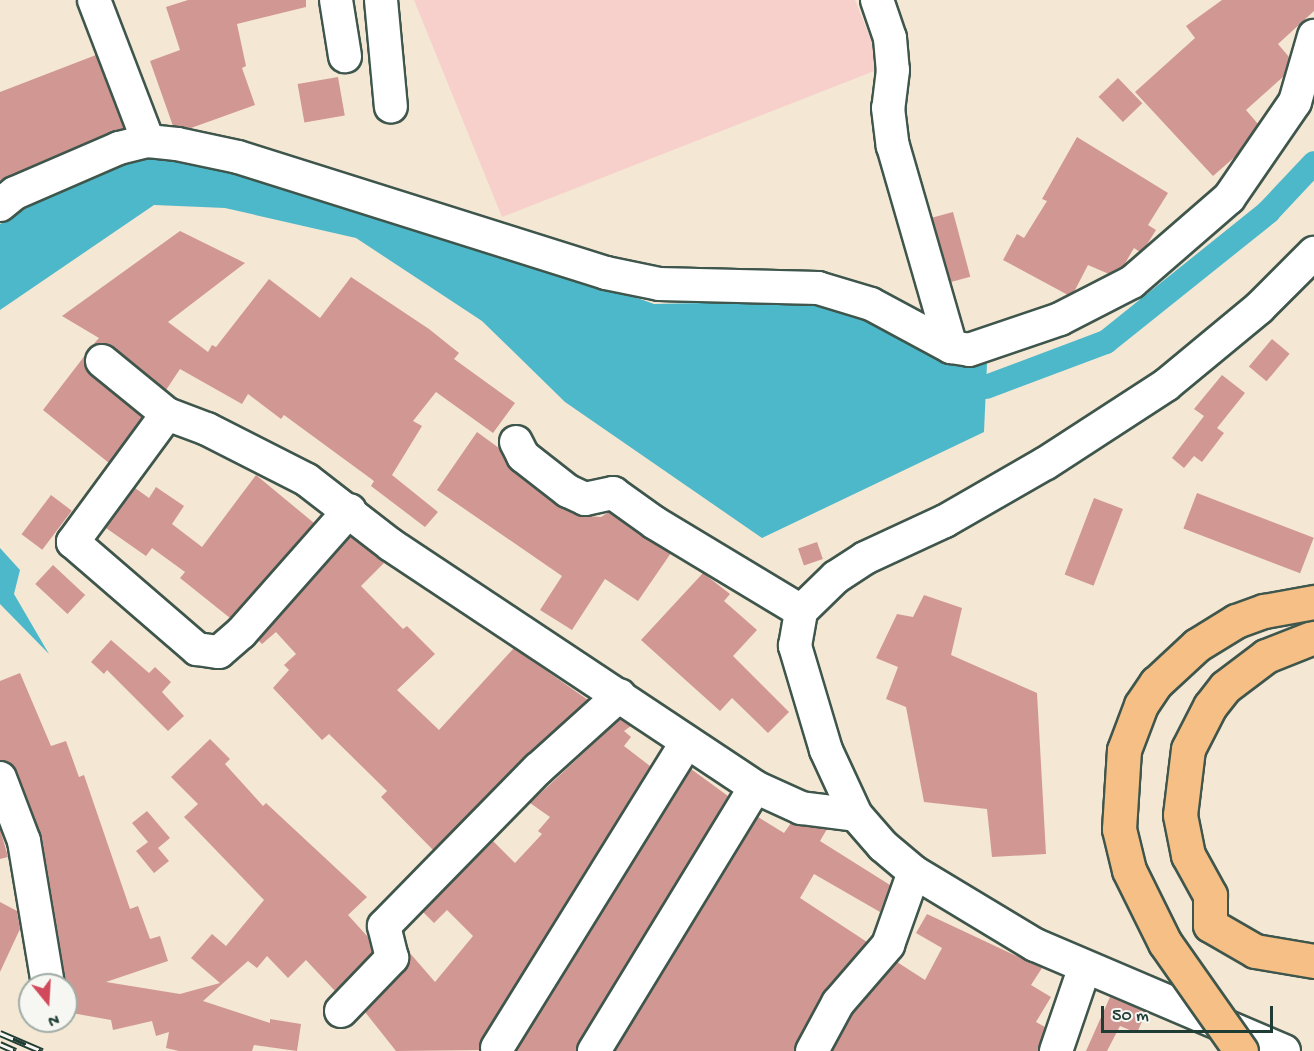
<!DOCTYPE html>
<style>
body{margin:0}
#map{position:relative;width:1314px;height:1051px;overflow:hidden;background:#f4e7d4;font-family:"Gochi Hand",sans-serif}
div>[style]{position:absolute}
.built>*{inset:0;background:#f7d0cb}
.water>*{inset:0;background:#4db8ca}
.canal>*{height:24px;margin:-12px;padding:0 12px;transform-origin:12px;border-radius:12px;background:#4db8ca}
.building>*{inset:0;background:#d19893;transform-origin:0 0}
.roads{filter:drop-shadow(2px 0 #3f564c) drop-shadow(-2px 0 #3f564c) drop-shadow(0 2px #3f564c) drop-shadow(0 -2px #3f564c)}
.minor>*{height:32px;margin:-16px;padding:0 16px;transform-origin:16px;border-radius:16px;background:#fff}
.highway>*{height:33px;margin:-16.5px;padding:0 16.5px;transform-origin:16.5px;border-radius:16.5px;background:#f5bf86}
.rail>*{height:7px;margin-top:-3.5px;transform-origin:0;background:repeating-linear-gradient(90deg,#f6f6f2 0 14px,#1f3d34 0 28px);box-sizing:border-box;border-block:2px solid #1f3d34}
.bridges{filter:drop-shadow(2px 0 #3f564c) drop-shadow(-2px 0 #3f564c) drop-shadow(0 2px #3f564c) drop-shadow(0 -2px #3f564c)}
.highway-bridge>*{height:33px;margin:-16.5px;padding:0 16.5px;transform-origin:16.5px;border-radius:16.5px;background:#f5bf86}
span{translate:-50% -50%;white-space:nowrap;text-align:center;line-height:1.15;-webkit-text-stroke:4.5px #f6f6f2;paint-order:stroke}
.north{position:absolute;left:18px;top:973px;width:60px;height:60px;box-sizing:border-box;background:#f6f6f2;border:2px solid #a0aca6;border-radius:50%;rotate:162deg;font-size:16px;font-weight:700;line-height:24px;text-align:center;color:#1f3d34}
.north::after{content:'';display:block;margin:auto;width:21px;height:27px;background:#d1495b;clip-path:polygon(50% 0,100% 100%,50% 72%,0 100%)}
.scale{position:absolute;left:1101px;top:1006px;width:172px;height:27px;box-sizing:border-box;border:3px solid #1f3d34;border-top:0;padding-left:8px;font-size:18px;line-height:21px;white-space:nowrap;color:#1f3d34;-webkit-text-stroke:4px #f6f6f2;paint-order:stroke}
</style>
<div id="map">
<div class="built">
<i style="clip-path:polygon(414px 0,855px 0,882px 68px,502px 217px)"></i>
</div>
<div class="water">
<i style="clip-path:polygon(155px 152px,374px 203px,654px 304px,801px 301px,871px 315px,945px 364px,987px 364px,984px 432px,762px 538px,565px 402px,482px 321px,356px 238px,225px 208px,154px 205px,0 310px,0 224px,74px 180px)"></i>
<i style="clip-path:polygon(0 548px,20px 570px,14px 594px,49px 654px,0 604px)"></i>
</div>
<div class="canal">
<i style="left:986px;top:387px;width:128px;rotate:-20.6deg"></i>
<i style="left:1106px;top:342px;width:208px;rotate:-38.7deg"></i>
<i style="left:1268px;top:212px;width:67px;rotate:-46.8deg"></i>
</div>
<div class="building">
<i style="clip-path:polygon(188px 0,306px 0,306px 7px,237px 24px,246px 66px,242px 68px,255px 105px,191px 128px,173px 126px,150px 61px,180px 50px,166px 7px)"></i>
<i style="clip-path:polygon(1222px 0,1314px 0,1314px 11px,1278px 44px,1289px 57px,1284px 76px,1246px 110px,1258px 124px,1237px 155px,1213px 176px,1135px 92px,1195px 38px,1186px 26px)"></i>
<i style="clip-path:polygon(96px 55px,124px 128px,0 180px,0 92px)"></i>
<i style="left:338px;top:77px;width:39px;height:41px;rotate:80deg"></i>
<i style="left:1118px;top:78px;width:35px;height:27px;rotate:46deg"></i>
<i style="clip-path:polygon(1077px 137px,1168px 193px,1148px 225px,1156px 230px,1146px 246px,1140px 252px,1134px 248px,1124px 265px,1109px 274px,1088px 265px,1074px 292px,1068px 295px,1003px 260px,1017px 234px,1024px 238px,1047px 201px,1042px 199px)"></i>
<i style="left:953px;top:212px;width:67px;height:21px;rotate:75deg"></i>
<i style="clip-path:polygon(180px 231px,245px 263px,168px 322px,208px 352px,212px 345px,216px 347px,269px 279px,320px 318px,351px 277px,429px 329px,459px 353px,454px 359px,515px 403px,493px 433px,436px 392px,413px 421px,422px 426px,392px 475px,438px 512px,425px 527px,371px 486px,374px 481px,284px 415px,281px 419px,248px 394px,242px 404px,180px 369px,166px 390px,113px 347px,104px 343px,91px 347px,99px 338px,62px 316px)"></i>
<i style="left:1272px;top:339px;width:23px;height:36px;rotate:40deg"></i>
<i style="clip-path:polygon(86px 354px,85px 367px,90px 375px,142px 417px,109px 463px,43px 410px)"></i>
<i style="clip-path:polygon(1222px 375px,1245px 393px,1217px 428px,1224px 433px,1202px 462px,1194px 456px,1184px 468px,1172px 458px,1204px 416px,1194px 409px)"></i>
<i style="clip-path:polygon(477px 432px,499px 448px,512px 470px,557px 505px,578px 515px,601px 517px,609px 512px,671px 553px,638px 601px,605px 579px,572px 630px,540px 610px,562px 576px,437px 490px)"></i>
<i style="clip-path:polygon(256px 475px,314px 523px,230px 618px,180px 578px,185px 572px,152px 548px,146px 556px,106px 528px,135px 488px,149px 498px,156px 487px,184px 506px,172px 524px,202px 547px)"></i>
<i style="left:1197px;top:493px;width:125px;height:38px;rotate:21deg"></i>
<i style="left:51px;top:495px;width:26px;height:49px;rotate:37deg"></i>
<i style="left:1094px;top:498px;width:31px;height:82px;rotate:21deg"></i>
<i style="clip-path:polygon(351px 536px,384px 563px,361px 586px,403px 629px,407px 626px,435px 654px,397px 690px,439px 730px,514px 648px,588px 700px,525px 756px,433px 850px,381px 797px,387px 791px,329px 734px,322px 740px,273px 688px,289px 670px,284px 665px,296px 654px,276px 632px,262px 644px,258px 640px)"></i>
<i style="left:817px;top:542px;width:18px;height:20px;rotate:71deg"></i>
<i style="left:53px;top:565px;width:44px;height:26px;rotate:43deg"></i>
<i style="clip-path:polygon(703px 573px,730px 594px,724px 601px,757px 630px,733px 656px,789px 712px,768px 733px,732px 698px,720px 711px,641px 640px)"></i>
<i style="clip-path:polygon(924px 595px,962px 608px,951px 655px,1037px 693px,1046px 854px,992px 857px,987px 809px,924px 802px,906px 707px,886px 699px,898px 667px,876px 658px,897px 614px,913px 617px)"></i>
<i style="clip-path:polygon(111px 640px,149px 673px,155px 667px,171px 682px,162px 692px,184px 716px,168px 731px,107px 670px,104px 674px,91px 662px)"></i>
<i style="clip-path:polygon(20px 673px,51px 746px,66px 741px,79px 777px,84px 775px,130px 909px,138px 906px,150px 939px,160px 936px,168px 961px,106px 982px,180px 994px,220px 983px,191px 958px,212px 934px,226px 946px,264px 900px,184px 817px,198px 804px,171px 777px,210px 739px,230px 759px,225px 764px,263px 806px,266px 803px,367px 897px,348px 915px,368px 937px,372px 953px,335px 991px,306px 960px,288px 978px,267px 956px,257px 968px,248px 961px,203px 1001px,270px 1023px,270px 1019px,301px 1024px,297px 1051px,254px 1045px,252px 1051px,179px 1051px,166px 1048px,169px 1032px,156px 1036px,152px 1021px,113px 1030px,111px 1020px,66px 1012px,66px 982px,42px 838px,17px 771px,11px 764px,0 760px,0 681px)"></i>
<i style="clip-path:polygon(620px 719px,631px 726px,624px 731px,631px 737px,624px 746px,650px 766px,482px 1039px,479px 1050px,396px 1051px,365px 1012px,405px 970px,409px 952px,435px 982px,473px 936px,447px 910px,434px 923px,423px 912px,493px 841px,515px 863px,542px 834px,538px 831px,550px 817px,530px 803px)"></i>
<i style="clip-path:polygon(691px 769px,728px 796px,576px 1051px,516px 1051px)"></i>
<i style="clip-path:polygon(147px 811px,170px 838px,158px 848px,169px 861px,154px 873px,136px 851px,148px 842px,132px 823px)"></i>
<i style="clip-path:polygon(758px 817px,784px 833px,791px 823px,827px 829px,820px 841px,890px 885px,880px 912px,814px 874px,800px 898px,867px 942px,822px 994px,794px 1051px,615px 1051px)"></i>
<i style="clip-path:polygon(0 829px,8px 857px,0 859px)"></i>
<i style="clip-path:polygon(0 902px,17px 911px,20px 929px,0 972px)"></i>
<i style="clip-path:polygon(927px 914px,1042px 968px,1031px 985px,1051px 997px,1036px 1022px,1045px 1027px,1038px 1051px,832px 1051px,853px 1013px,897px 962px,925px 980px,942px 948px,916px 933px)"></i>
<i style="clip-path:polygon(1110px 997px,1146px 1012px,1137px 1033px,1120px 1026px,1107px 1051px,1086px 1051px)"></i>
</div>
<div class="roads">
<div class="minor">
<i style="left:94px;top:0;width:151px;rotate:69deg"></i>
<i style="left:336px;top:0;width:57px;rotate:80.9deg"></i>
<i style="left:381px;top:0;width:107px;rotate:84.7deg"></i>
<i style="left:877px;top:0;width:40px;rotate:71.1deg"></i>
<i style="left:890px;top:38px;width:32px;rotate:85deg"></i>
<i style="left:893px;top:70px;width:38px;rotate:97deg"></i>
<i style="left:888px;top:108px;width:38px;rotate:83deg"></i>
<i style="left:893px;top:146px;width:209px;rotate:73.9deg"></i>
<i style="left:0;top:205px;width:19px;rotate:-39deg"></i>
<i style="left:15px;top:193px;width:113px;rotate:-23.4deg"></i>
<i style="left:119px;top:148px;width:30px;rotate:-14deg"></i>
<i style="left:148px;top:141px;width:29px;rotate:6deg"></i>
<i style="left:177px;top:144px;width:62px;rotate:12deg"></i>
<i style="left:238px;top:157px;width:386px;rotate:17.5deg"></i>
<i style="left:606px;top:273px;width:54px;rotate:11.7deg"></i>
<i style="left:659px;top:284px;width:159px;rotate:1.4deg"></i>
<i style="left:818px;top:288px;width:55px;rotate:16.8deg"></i>
<i style="left:871px;top:304px;width:91px;rotate:28.3deg"></i>
<i style="left:951px;top:347px;width:18px;rotate:9deg"></i>
<i style="left:969px;top:350px;width:96px;rotate:-18.8deg"></i>
<i style="left:1060px;top:319px;width:81px;rotate:-27.2deg"></i>
<i style="left:1132px;top:282px;width:128px;rotate:-40.9deg"></i>
<i style="left:1229px;top:198px;width:116px;rotate:-55.5deg"></i>
<i style="left:1295px;top:102px;width:69px;rotate:-73.9deg"></i>
<i style="left:102px;top:361px;width:84px;rotate:39.2deg"></i>
<i style="left:167px;top:414px;width:43px;rotate:20.6deg"></i>
<i style="left:207px;top:429px;width:112px;rotate:27deg"></i>
<i style="left:307px;top:480px;width:106px;rotate:37.7deg"></i>
<i style="left:391px;top:545px;width:437px;rotate:33.6deg"></i>
<i style="left:755px;top:787px;width:51px;rotate:24.5deg"></i>
<i style="left:801px;top:808px;width:55px;rotate:7.3deg"></i>
<i style="left:167px;top:414px;width:159px;rotate:126.3deg"></i>
<i style="left:73px;top:542px;width:164px;rotate:40.8deg"></i>
<i style="left:197px;top:649px;width:22px;rotate:8deg"></i>
<i style="left:219px;top:652px;width:29px;rotate:-41deg"></i>
<i style="left:241px;top:633px;width:164px;rotate:-48.5deg"></i>
<i style="left:516px;top:442px;width:16px;rotate:63deg"></i>
<i style="left:523px;top:456px;width:57px;rotate:37.9deg"></i>
<i style="left:568px;top:491px;width:19px;rotate:25deg"></i>
<i style="left:585px;top:499px;width:29px;rotate:-12deg"></i>
<i style="left:613px;top:493px;width:52px;rotate:35.5deg"></i>
<i style="left:655px;top:523px;width:170px;rotate:31.1deg"></i>
<i style="left:0;top:778px;width:67px;rotate:69.1deg"></i>
<i style="left:24px;top:841px;width:146px;rotate:80.5deg"></i>
<i style="left:341px;top:1011px;width:74px;rotate:-46.1deg"></i>
<i style="left:392px;top:958px;width:33px;rotate:-104deg"></i>
<i style="left:384px;top:926px;width:220px;rotate:-45.6deg"></i>
<i style="left:538px;top:769px;width:110px;rotate:-42.1deg"></i>
<i style="left:497px;top:1048px;width:359px;rotate:-58.2deg"></i>
<i style="left:594px;top:1051px;width:309px;rotate:-58.6deg"></i>
<i style="left:812px;top:1051px;width:55px;rotate:-61.6deg"></i>
<i style="left:838px;top:1003px;width:77px;rotate:-49.2deg"></i>
<i style="left:888px;top:945px;width:77px;rotate:-70.4deg"></i>
<i style="left:1056px;top:1051px;width:87px;rotate:-71.1deg"></i>
<i style="left:1284px;top:1051px;width:271px;rotate:-156.9deg"></i>
<i style="left:1035px;top:945px;width:141px;rotate:-148.9deg"></i>
<i style="left:914px;top:872px;width:40px;rotate:-140deg"></i>
<i style="left:883px;top:846px;width:41px;rotate:-131.1deg"></i>
<i style="left:856px;top:815px;width:72px;rotate:-114.8deg"></i>
<i style="left:826px;top:750px;width:109px;rotate:-106.6deg"></i>
<i style="left:795px;top:646px;width:36px;rotate:-80deg"></i>
<i style="left:801px;top:611px;width:49px;rotate:-44.2deg"></i>
<i style="left:836px;top:577px;width:35px;rotate:-33deg"></i>
<i style="left:865px;top:558px;width:88px;rotate:-24.8deg"></i>
<i style="left:945px;top:521px;width:116px;rotate:-29.9deg"></i>
<i style="left:1046px;top:463px;width:143px;rotate:-33deg"></i>
<i style="left:1166px;top:385px;width:121px;rotate:-39.6deg"></i>
<i style="left:1259px;top:308px;width:78px;rotate:-45deg"></i>
</div>
<div class="highway">
<i style="left:1314px;top:637px;width:52px;rotate:158.4deg"></i>
<i style="left:1266px;top:656px;width:51px;rotate:142.9deg"></i>
<i style="left:1225px;top:687px;width:24px;rotate:128deg"></i>
<i style="left:1210px;top:706px;width:48px;rotate:117.1deg"></i>
<i style="left:1188px;top:749px;width:66px;rotate:96.9deg"></i>
<i style="left:1180px;top:815px;width:41px;rotate:78.7deg"></i>
<i style="left:1188px;top:855px;width:46px;rotate:61.2deg"></i>
<i style="left:1210px;top:895px;width:30px;rotate:90deg"></i>
<i style="left:1210px;top:925px;width:52px;rotate:30deg"></i>
<i style="left:1255px;top:951px;width:60px;rotate:9.6deg"></i>
</div>
</div>
<div class="rail">
<i style="left:0;top:1033px;width:46px;rotate:23.2deg"></i>
<i style="left:0;top:1044px;width:17px;rotate:24deg"></i>
</div>
<div class="bridges">
<div class="highway-bridge">
<i style="left:1241px;top:1051px;width:132px;rotate:-125.1deg"></i>
<i style="left:1165px;top:943px;width:81px;rotate:-116.3deg"></i>
<i style="left:1129px;top:870px;width:42px;rotate:-103.7deg"></i>
<i style="left:1119px;top:829px;width:79px;rotate:-86.4deg"></i>
<i style="left:1124px;top:750px;width:48px;rotate:-69.3deg"></i>
<i style="left:1141px;top:705px;width:27px;rotate:-56deg"></i>
<i style="left:1156px;top:683px;width:56px;rotate:-42.8deg"></i>
<i style="left:1197px;top:645px;width:46px;rotate:-31.6deg"></i>
<i style="left:1236px;top:621px;width:30px;rotate:-20deg"></i>
<i style="left:1264px;top:611px;width:51px;rotate:-10.2deg"></i>
</div>
</div>
<div class="north">N</div>
<div class="scale">50 m</div>
</div>
